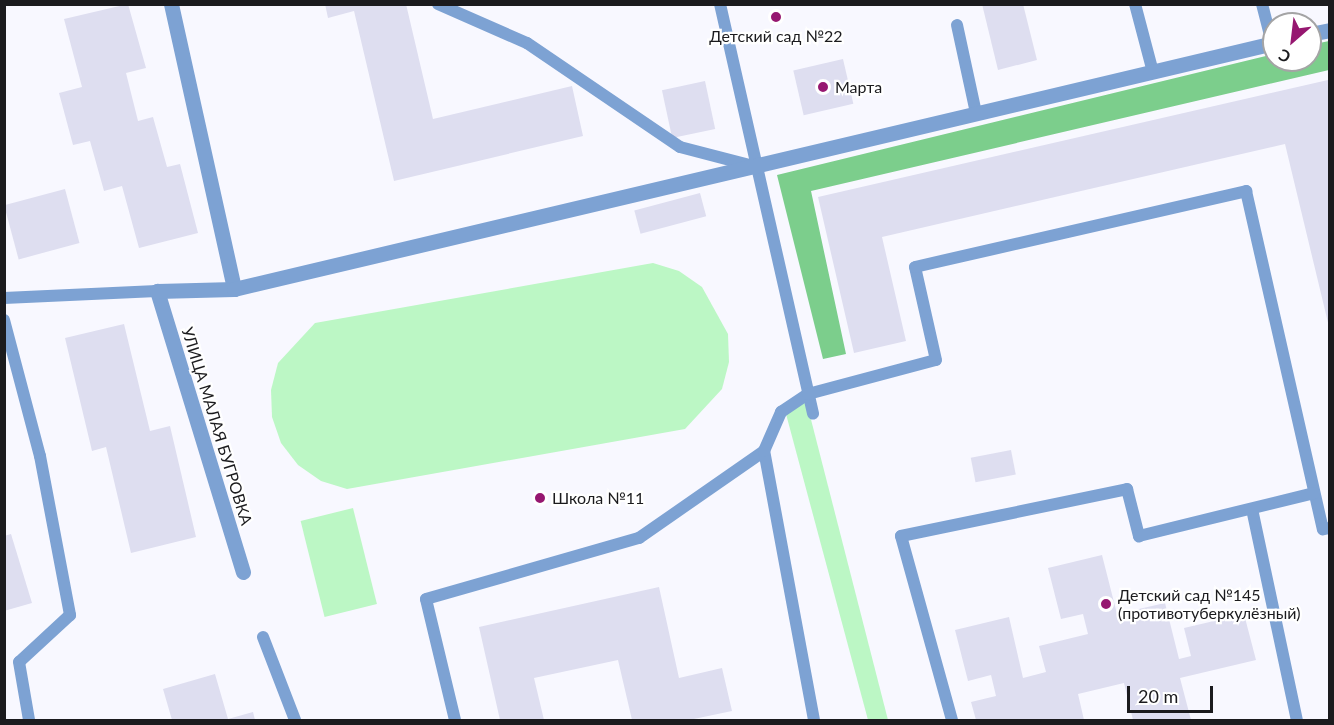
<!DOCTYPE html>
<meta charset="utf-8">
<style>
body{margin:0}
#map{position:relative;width:1334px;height:725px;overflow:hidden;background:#f8f8ff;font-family:Lato,sans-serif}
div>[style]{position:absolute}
.green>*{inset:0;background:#bcf7c5;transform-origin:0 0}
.forest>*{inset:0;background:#7cce8c}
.building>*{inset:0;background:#dedef0;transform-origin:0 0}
.lane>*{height:12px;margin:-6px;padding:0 6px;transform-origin:6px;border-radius:6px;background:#7da2d3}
.street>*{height:15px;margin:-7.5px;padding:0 7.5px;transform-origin:7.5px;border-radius:7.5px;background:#7da2d3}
.dots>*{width:16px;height:16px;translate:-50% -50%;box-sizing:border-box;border:3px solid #fff;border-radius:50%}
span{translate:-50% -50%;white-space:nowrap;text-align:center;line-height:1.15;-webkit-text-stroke:4.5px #fff;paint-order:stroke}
.poi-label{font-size:16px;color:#1b1b1e}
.left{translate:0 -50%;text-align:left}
.street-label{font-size:16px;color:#1b1b1e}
.frame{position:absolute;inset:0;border:6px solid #1b1b1e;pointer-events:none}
.north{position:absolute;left:1262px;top:12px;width:60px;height:60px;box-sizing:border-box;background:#fff;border:2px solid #a4a4a5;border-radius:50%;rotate:208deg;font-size:16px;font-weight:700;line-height:24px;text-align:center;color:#1b1b1e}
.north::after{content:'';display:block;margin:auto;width:21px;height:27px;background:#961770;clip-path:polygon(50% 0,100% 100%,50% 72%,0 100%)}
.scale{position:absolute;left:1127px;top:686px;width:86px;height:27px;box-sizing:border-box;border:3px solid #1b1b1e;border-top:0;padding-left:8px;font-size:18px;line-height:21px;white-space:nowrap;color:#1b1b1e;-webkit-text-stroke:4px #fff;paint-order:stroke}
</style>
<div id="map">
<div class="green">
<i style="clip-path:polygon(653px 263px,679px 271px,702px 287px,728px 334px,729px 362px,722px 389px,685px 429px,347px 489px,321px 481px,298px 465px,281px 443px,272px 417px,271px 390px,278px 363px,315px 323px)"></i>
<i style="clip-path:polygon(806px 400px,888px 720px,868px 720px,786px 414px)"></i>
<i style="left:353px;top:508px;width:99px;height:54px;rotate:76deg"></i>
</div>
<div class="forest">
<i style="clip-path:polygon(1329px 41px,1329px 70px,811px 191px,846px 354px,823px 359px,777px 175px,1274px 54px,1274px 60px,1310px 60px,1310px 45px)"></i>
</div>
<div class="building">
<i style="clip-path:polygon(128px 4px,146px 68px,126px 73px,138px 121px,153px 117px,167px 167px,180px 164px,198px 233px,139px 248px,122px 186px,104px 191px,90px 141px,73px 145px,59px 93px,82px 87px,64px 19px)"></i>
<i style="clip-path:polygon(325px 4px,406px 4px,433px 119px,572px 86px,583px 136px,394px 181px,354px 11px,328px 18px)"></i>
<i style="clip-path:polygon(982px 4px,1023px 4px,1037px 60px,998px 70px)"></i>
<i style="left:843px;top:59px;width:46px;height:51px;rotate:77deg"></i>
<i style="clip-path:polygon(1328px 80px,1330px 331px,1285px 144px,882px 237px,906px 341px,854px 353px,818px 197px)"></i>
<i style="left:705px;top:81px;width:49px;height:44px;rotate:78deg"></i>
<i style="left:65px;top:189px;width:56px;height:63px;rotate:75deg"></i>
<i style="left:700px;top:193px;width:24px;height:68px;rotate:75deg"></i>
<i style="clip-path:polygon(124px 324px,150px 431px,170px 426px,196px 537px,131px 553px,106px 447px,92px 451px,65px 338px)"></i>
<i style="left:1011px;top:450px;width:25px;height:41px;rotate:79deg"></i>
<i style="clip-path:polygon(11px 534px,32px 603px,4px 611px,4px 536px)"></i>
<i style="clip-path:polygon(1102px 555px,1117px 614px,1165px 603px,1179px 659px,1191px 656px,1184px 628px,1244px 614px,1256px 660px,1180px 678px,1191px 720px,1133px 720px,1124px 683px,1078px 694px,1084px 720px,976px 720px,971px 702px,996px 696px,991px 675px,968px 681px,955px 630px,1009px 617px,1023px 678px,1046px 672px,1039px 646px,1088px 634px,1083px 614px,1061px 619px,1048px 568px)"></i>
<i style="clip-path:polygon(659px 587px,679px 678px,722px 668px,732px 711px,689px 720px,632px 720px,618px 660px,534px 678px,544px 720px,500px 720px,479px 627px)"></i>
<i style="clip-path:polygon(215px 674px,228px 719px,253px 712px,255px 720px,172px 720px,163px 689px)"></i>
</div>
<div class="lane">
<i style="left:438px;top:4px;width:97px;rotate:23.7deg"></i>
<i style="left:527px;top:43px;width:185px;rotate:34.2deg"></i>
<i style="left:680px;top:147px;width:75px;rotate:14.6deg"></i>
<i style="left:720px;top:4px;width:420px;rotate:77.2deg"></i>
<i style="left:1135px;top:4px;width:70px;rotate:75.2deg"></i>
<i style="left:1262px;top:4px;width:40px;rotate:75.6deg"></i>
<i style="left:957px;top:25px;width:90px;rotate:77.8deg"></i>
<i style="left:4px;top:298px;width:153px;rotate:-2.6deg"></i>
<i style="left:4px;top:320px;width:141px;rotate:75.2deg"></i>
<i style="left:40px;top:456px;width:162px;rotate:79.3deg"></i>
<i style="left:70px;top:615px;width:69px;rotate:137.3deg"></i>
<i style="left:19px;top:662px;width:59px;rotate:80.2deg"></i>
<i style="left:1252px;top:509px;width:216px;rotate:78deg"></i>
<i style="left:263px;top:637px;width:89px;rotate:68.9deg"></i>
<i style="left:455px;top:720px;width:124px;rotate:-103.5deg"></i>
<i style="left:426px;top:599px;width:222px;rotate:-16deg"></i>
<i style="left:639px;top:538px;width:152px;rotate:-34.8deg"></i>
<i style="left:814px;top:720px;width:274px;rotate:-100.5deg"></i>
<i style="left:764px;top:451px;width:43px;rotate:-66.4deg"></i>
<i style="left:781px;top:412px;width:32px;rotate:-34deg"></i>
<i style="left:808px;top:394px;width:132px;rotate:-14.9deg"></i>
<i style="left:936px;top:360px;width:95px;rotate:-102.7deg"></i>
<i style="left:915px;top:267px;width:340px;rotate:-12.9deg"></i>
<i style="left:1246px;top:191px;width:347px;rotate:77.2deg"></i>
<i style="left:1323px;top:529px;width:7px;rotate:-8deg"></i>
<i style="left:952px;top:720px;width:191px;rotate:-105.5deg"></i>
<i style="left:901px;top:536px;width:231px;rotate:-11.7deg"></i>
<i style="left:1127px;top:489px;width:49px;rotate:75.7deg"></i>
<i style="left:1139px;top:536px;width:180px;rotate:-13.8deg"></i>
</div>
<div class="street">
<i style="left:171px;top:4px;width:292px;rotate:77.5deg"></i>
<i style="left:1310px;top:34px;width:20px;rotate:-11deg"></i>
<i style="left:243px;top:572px;width:294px;rotate:-107deg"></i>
<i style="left:157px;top:291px;width:77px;rotate:-1.5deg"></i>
<i style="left:234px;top:289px;width:1069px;rotate:-13.31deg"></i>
</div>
<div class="dots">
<i style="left:776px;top:17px;background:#961770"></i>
<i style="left:823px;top:87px;background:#961770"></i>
<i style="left:540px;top:498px;background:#961770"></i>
<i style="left:1106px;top:604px;background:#961770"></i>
</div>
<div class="poi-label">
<span style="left:776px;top:36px">Детский сад №22</span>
<span class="left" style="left:835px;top:87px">Марта</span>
<span class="left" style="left:552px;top:498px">Школа №11</span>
<span class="left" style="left:1118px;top:604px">Детский сад №145<br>(противотуберкулёзный)</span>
</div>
<div class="street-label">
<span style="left:217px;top:426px;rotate:73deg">УЛИЦА МАЛАЯ БУГРОВКА</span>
</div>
<div class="frame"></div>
<div class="north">С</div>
<div class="scale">20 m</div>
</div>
